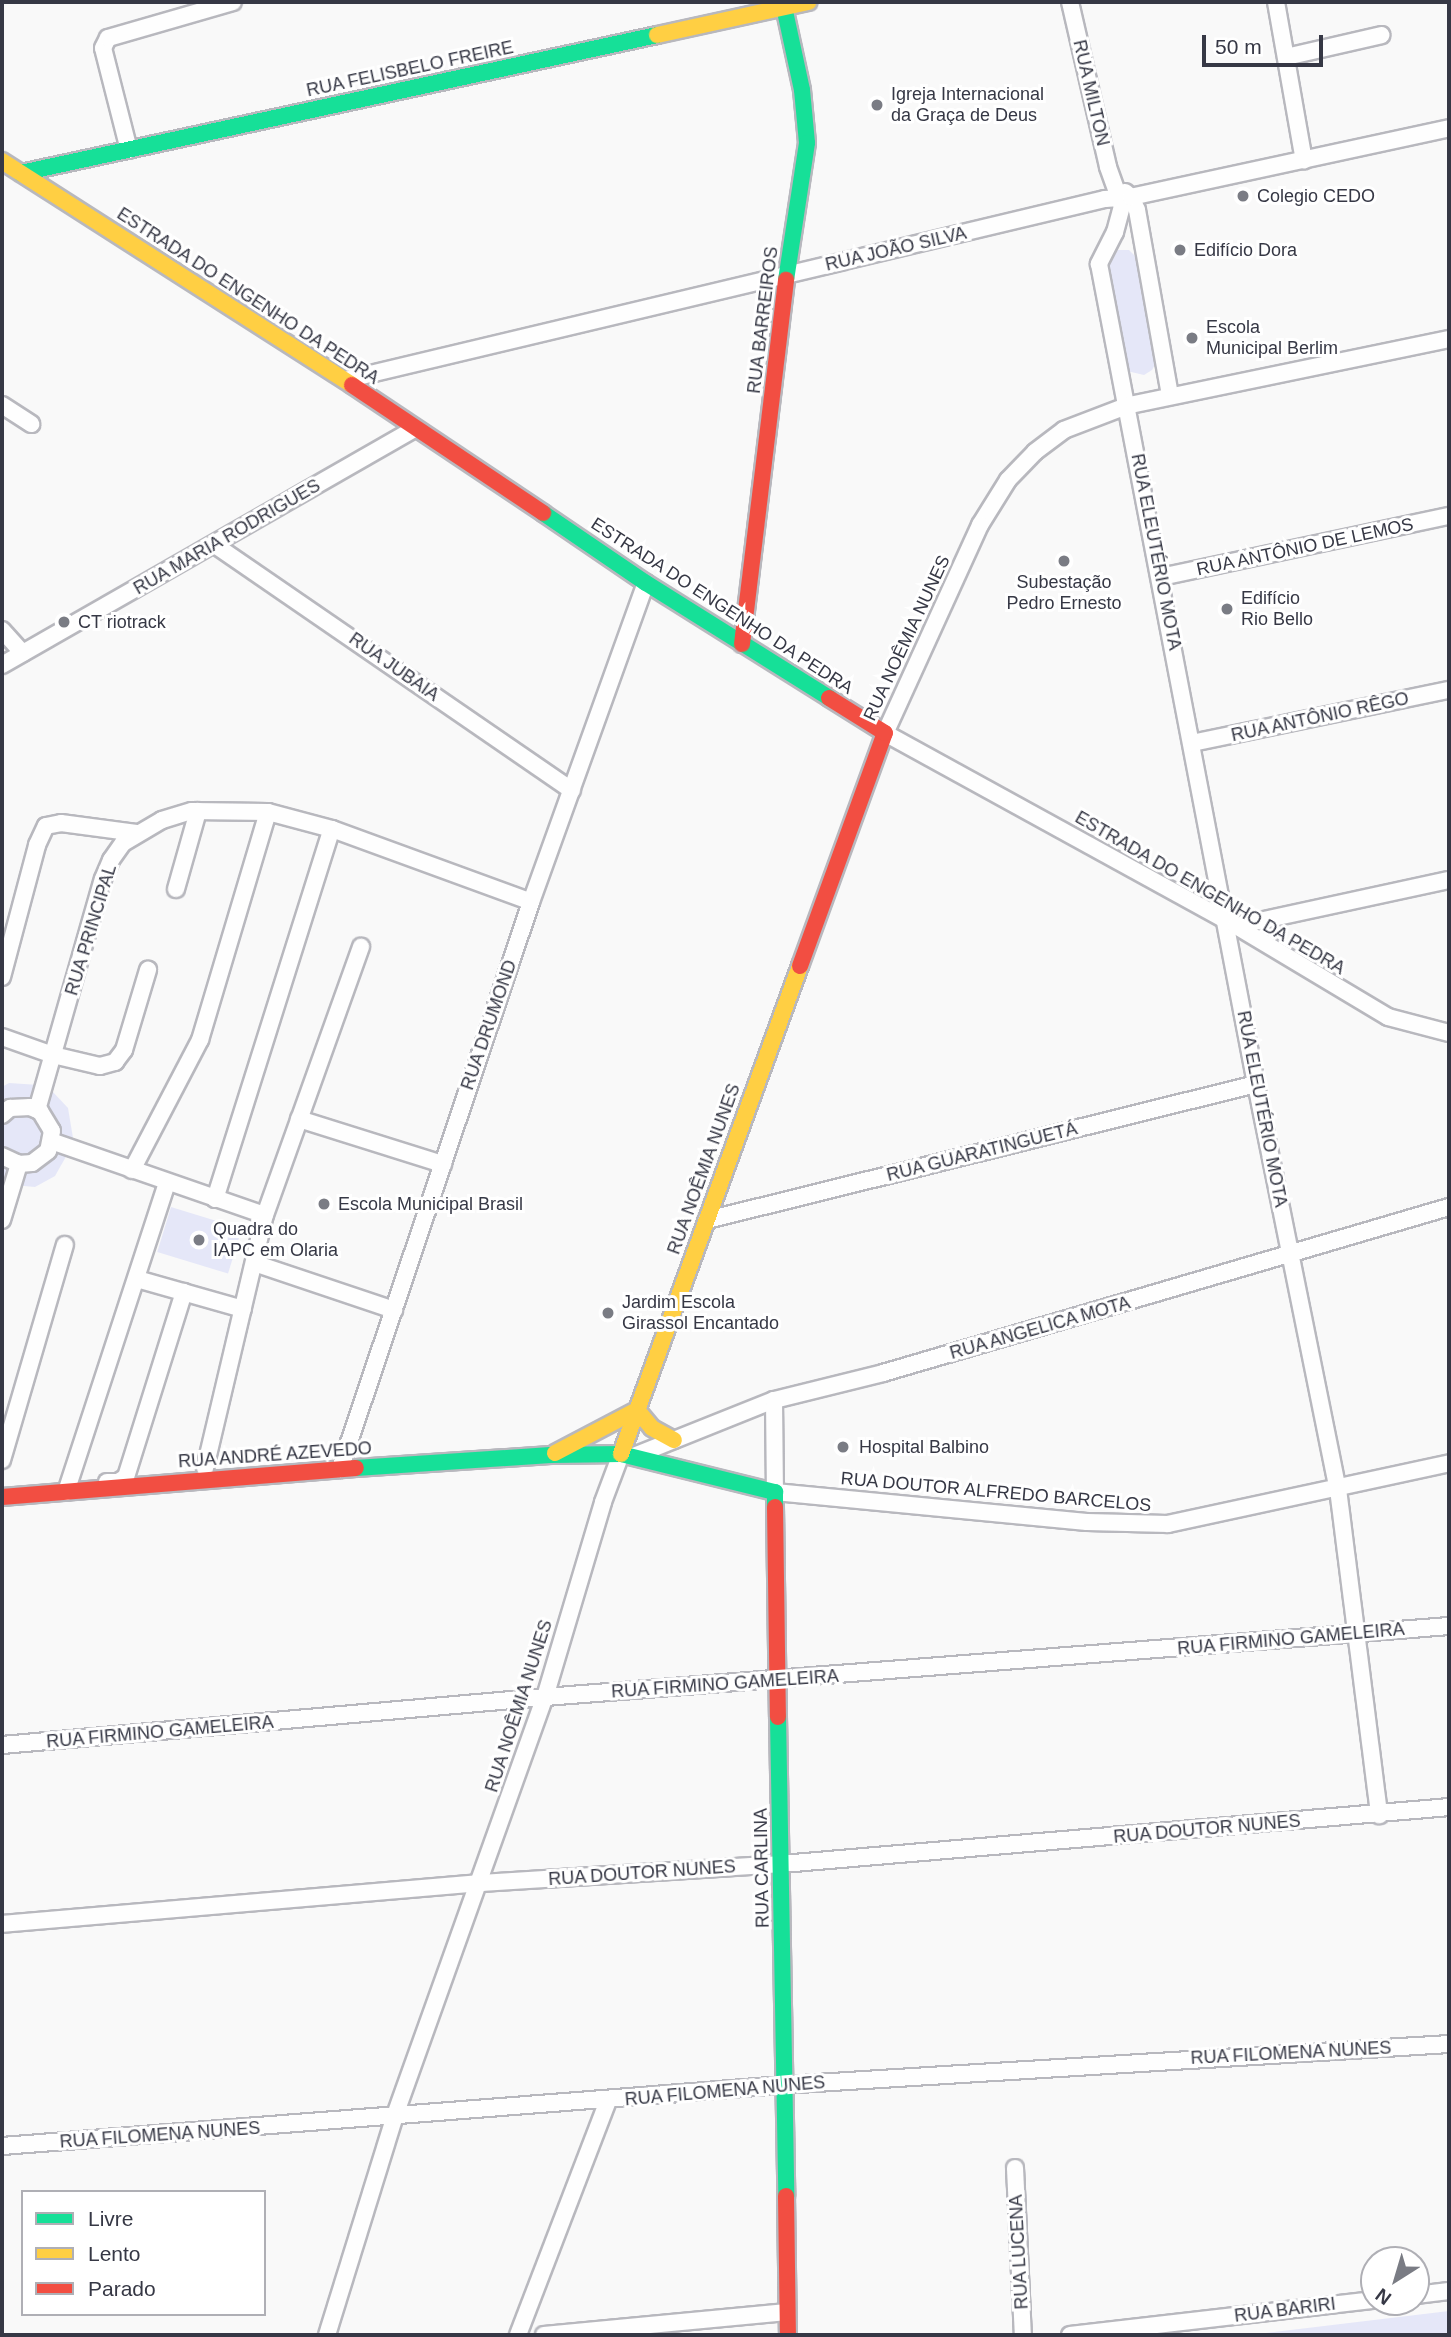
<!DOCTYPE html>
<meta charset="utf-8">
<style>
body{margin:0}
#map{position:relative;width:1451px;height:2337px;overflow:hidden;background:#f9f9f9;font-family:Helvetica,sans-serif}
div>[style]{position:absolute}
.green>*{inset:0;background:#e5e7f8;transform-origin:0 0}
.roads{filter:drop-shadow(2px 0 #b8b8be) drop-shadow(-2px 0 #b8b8be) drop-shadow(0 2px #b8b8be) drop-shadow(0 -2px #b8b8be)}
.street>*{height:16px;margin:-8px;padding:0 8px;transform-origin:8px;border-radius:8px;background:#fefefe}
.fast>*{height:16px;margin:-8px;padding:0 8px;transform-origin:8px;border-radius:8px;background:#16e098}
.slow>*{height:16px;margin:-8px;padding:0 8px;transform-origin:8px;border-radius:8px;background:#ffcf43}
.jam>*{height:16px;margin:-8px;padding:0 8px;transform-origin:8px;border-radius:8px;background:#f24e42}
.dots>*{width:19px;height:19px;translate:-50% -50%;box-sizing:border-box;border:4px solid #fff;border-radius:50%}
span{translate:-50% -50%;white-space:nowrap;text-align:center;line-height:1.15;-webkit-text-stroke:6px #fff;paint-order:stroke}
.street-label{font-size:18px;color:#363845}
.poi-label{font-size:18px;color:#363845}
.left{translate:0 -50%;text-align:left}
.frame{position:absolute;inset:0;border:4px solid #363845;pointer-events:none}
.legend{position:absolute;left:21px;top:2190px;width:245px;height:126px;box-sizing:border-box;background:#fff;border:2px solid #afafb5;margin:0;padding:9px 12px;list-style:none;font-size:21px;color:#363845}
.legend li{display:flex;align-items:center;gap:14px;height:35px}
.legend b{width:35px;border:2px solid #afafb5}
.north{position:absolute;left:1360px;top:2246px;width:70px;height:70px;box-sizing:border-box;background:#fff;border:2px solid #afafb5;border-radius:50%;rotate:217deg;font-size:19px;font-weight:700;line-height:28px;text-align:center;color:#363845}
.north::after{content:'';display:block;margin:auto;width:24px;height:32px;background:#7a7c84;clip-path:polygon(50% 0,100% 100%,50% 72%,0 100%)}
.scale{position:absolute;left:1202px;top:35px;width:121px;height:32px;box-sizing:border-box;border:4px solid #363845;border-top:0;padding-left:9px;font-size:21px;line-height:24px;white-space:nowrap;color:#363845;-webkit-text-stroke:5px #fff;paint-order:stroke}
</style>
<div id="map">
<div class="green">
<i style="clip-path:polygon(1118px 250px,1129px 250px,1138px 259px,1158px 359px,1152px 370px,1144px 375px,1127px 371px,1106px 259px)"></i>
<i style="clip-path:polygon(9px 1083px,39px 1085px,52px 1091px,68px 1108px,73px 1138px,68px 1153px,55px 1176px,35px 1187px,2px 1184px,2px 1087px)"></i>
<i style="left:171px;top:1207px;width:74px;height:47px;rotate:17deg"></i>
<i style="clip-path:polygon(1449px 2311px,1449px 2335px,1249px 2335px)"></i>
</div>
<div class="roads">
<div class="street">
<i style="left:1070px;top:2px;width:169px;rotate:77deg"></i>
<i style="left:1108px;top:167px;width:41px;rotate:70.3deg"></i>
<i style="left:1122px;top:206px;width:27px;rotate:105deg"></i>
<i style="left:1115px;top:232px;width:36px;rotate:117deg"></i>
<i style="left:1099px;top:264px;width:835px;rotate:79.16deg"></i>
<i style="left:1256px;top:1084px;width:413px;rotate:78.6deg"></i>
<i style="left:1338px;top:1489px;width:329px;rotate:82.8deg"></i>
<i style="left:1276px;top:2px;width:161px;rotate:80deg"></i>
<i style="left:1286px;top:57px;width:98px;rotate:-12.9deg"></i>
<i style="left:129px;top:150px;width:105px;rotate:-104.3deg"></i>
<i style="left:103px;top:48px;width:11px;rotate:-63deg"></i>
<i style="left:108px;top:38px;width:130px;rotate:-16.1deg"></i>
<i style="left:1125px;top:192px;width:8px;rotate:40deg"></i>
<i style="left:1131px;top:197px;width:14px;rotate:65deg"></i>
<i style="left:1137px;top:210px;width:189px;rotate:79.9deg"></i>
<i style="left:1449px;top:339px;width:327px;rotate:168.3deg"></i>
<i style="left:1129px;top:405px;width:70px;rotate:159deg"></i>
<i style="left:1064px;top:430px;width:36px;rotate:143deg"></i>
<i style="left:1035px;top:452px;width:39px;rotate:134deg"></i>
<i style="left:1008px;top:480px;width:53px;rotate:121.9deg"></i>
<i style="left:980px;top:525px;width:229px;rotate:114.5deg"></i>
<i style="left:885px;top:733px;width:401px;rotate:28.8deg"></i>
<i style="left:1236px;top:926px;width:177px;rotate:30.9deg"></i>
<i style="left:1388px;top:1017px;width:63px;rotate:14.7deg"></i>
<i style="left:345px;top:380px;width:781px;rotate:-13.4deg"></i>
<i style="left:1105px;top:199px;width:26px;rotate:-4deg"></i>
<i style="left:1131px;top:197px;width:325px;rotate:-12.2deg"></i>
<i style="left:2px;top:405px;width:35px;rotate:33deg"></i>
<i style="left:215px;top:545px;width:433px;rotate:34.5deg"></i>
<i style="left:1161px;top:577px;width:294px;rotate:-12deg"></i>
<i style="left:2px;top:630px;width:31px;rotate:48deg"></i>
<i style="left:2px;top:665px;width:476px;rotate:-29.8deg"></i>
<i style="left:1192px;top:743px;width:262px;rotate:-11.7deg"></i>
<i style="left:176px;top:889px;width:81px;rotate:-74.2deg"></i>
<i style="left:1236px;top:926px;width:218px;rotate:-12.2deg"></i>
<i style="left:2px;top:977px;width:137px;rotate:-75.1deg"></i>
<i style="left:37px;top:845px;width:21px;rotate:-65deg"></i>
<i style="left:46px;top:826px;width:15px;rotate:-11deg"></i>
<i style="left:61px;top:823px;width:76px;rotate:7.6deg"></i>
<i style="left:2px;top:1037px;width:54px;rotate:19.4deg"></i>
<i style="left:53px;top:1055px;width:48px;rotate:13.2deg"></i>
<i style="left:100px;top:1066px;width:16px;rotate:-15deg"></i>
<i style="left:115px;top:1062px;width:15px;rotate:-53deg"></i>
<i style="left:124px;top:1050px;width:84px;rotate:-73.3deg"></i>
<i style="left:37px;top:1110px;width:240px;rotate:-74.1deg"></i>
<i style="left:103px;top:879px;width:21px;rotate:-67deg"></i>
<i style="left:111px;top:860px;width:21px;rotate:-55deg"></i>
<i style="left:123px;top:843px;width:45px;rotate:-30.5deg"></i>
<i style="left:162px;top:820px;width:31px;rotate:-17deg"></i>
<i style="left:192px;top:811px;width:76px;rotate:0.8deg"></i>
<i style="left:268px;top:812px;width:66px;rotate:14.9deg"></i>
<i style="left:332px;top:829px;width:212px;rotate:20.1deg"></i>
<i style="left:2px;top:1115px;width:11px;rotate:-41deg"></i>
<i style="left:10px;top:1108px;width:20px;rotate:-3deg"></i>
<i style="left:30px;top:1107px;width:11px;rotate:22deg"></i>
<i style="left:40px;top:1111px;width:23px;rotate:59deg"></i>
<i style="left:52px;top:1131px;width:20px;rotate:101deg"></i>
<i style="left:48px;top:1151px;width:20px;rotate:143deg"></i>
<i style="left:32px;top:1163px;width:13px;rotate:176deg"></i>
<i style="left:19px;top:1164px;width:19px;rotate:-155deg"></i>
<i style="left:299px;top:1119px;width:151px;rotate:17.4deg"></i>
<i style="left:51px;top:1141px;width:226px;rotate:19.1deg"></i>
<i style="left:132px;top:1170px;width:147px;rotate:-62.4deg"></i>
<i style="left:200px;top:1040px;width:238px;rotate:-73.4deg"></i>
<i style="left:215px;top:1199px;width:388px;rotate:-72.5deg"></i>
<i style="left:2px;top:1220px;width:59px;rotate:-73.1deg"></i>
<i style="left:707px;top:1220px;width:566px;rotate:-13.91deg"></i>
<i style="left:254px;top:1263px;width:148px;rotate:18.6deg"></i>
<i style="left:137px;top:1279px;width:110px;rotate:15.8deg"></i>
<i style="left:774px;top:1400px;width:92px;rotate:89.4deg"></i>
<i style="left:775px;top:1492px;width:313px;rotate:5.5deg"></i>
<i style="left:1087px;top:1522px;width:81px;rotate:1.4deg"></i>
<i style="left:1168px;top:1524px;width:288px;rotate:-12.2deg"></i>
<i style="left:634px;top:1456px;width:151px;rotate:-21.8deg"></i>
<i style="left:774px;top:1400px;width:112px;rotate:-13.9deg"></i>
<i style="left:883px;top:1373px;width:590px;rotate:-16.35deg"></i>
<i style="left:2px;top:1460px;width:224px;rotate:-73.7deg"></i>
<i style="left:205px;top:1468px;width:260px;rotate:-76.7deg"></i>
<i style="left:265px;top:1215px;width:285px;rotate:-70.3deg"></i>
<i style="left:340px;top:1469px;width:598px;rotate:-71.38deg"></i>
<i style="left:531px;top:902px;width:339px;rotate:-70.2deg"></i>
<i style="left:107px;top:1482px;width:11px"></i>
<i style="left:118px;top:1482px;width:9px;rotate:-32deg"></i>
<i style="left:126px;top:1477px;width:194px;rotate:-72.6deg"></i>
<i style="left:66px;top:1492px;width:325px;rotate:-71.9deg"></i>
<i style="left:2px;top:1745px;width:545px;rotate:-5.05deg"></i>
<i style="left:545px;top:1697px;width:907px;rotate:-4.49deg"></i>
<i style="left:2px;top:1924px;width:481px;rotate:-4.9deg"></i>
<i style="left:481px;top:1883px;width:302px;rotate:-3.6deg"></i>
<i style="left:782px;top:1864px;width:669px;rotate:-4.88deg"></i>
<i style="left:2px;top:2146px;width:783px;rotate:-4.47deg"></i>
<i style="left:783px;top:2085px;width:667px;rotate:-3.52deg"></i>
<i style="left:1015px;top:2168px;width:167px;rotate:87.3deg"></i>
<i style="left:1416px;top:2295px;width:33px;rotate:-7deg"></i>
<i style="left:327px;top:2335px;width:227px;rotate:-72.8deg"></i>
<i style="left:394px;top:2118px;width:447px;rotate:-70.3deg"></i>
<i style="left:545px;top:1697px;width:203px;rotate:-73.4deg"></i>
<i style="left:603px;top:1502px;width:51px;rotate:-69.4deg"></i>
<i style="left:518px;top:2335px;width:252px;rotate:-69deg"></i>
<i style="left:544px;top:2335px;width:244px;rotate:-5.4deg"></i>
<i style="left:1070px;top:2335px;width:306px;rotate:-6.6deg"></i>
</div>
<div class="fast">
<i style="left:783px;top:2px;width:90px;rotate:77.8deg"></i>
<i style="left:802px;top:90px;width:53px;rotate:84.6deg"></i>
<i style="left:807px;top:143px;width:139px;rotate:98.7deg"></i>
<i style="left:21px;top:173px;width:651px;rotate:-12.24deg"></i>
<i style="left:543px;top:513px;width:125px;rotate:34.2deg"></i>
<i style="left:646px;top:583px;width:216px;rotate:32.1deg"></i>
<i style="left:356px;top:1468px;width:195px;rotate:-3.8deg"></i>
<i style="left:551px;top:1455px;width:70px;rotate:-0.8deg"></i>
<i style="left:621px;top:1454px;width:159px;rotate:13.9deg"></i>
<i style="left:775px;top:1492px;width:15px;rotate:90deg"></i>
<i style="left:778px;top:1717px;width:479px;rotate:89deg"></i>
</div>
<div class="slow">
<i style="left:657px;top:35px;width:155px;rotate:-12.3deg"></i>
<i style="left:2px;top:161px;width:416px;rotate:32.6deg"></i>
<i style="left:637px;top:1410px;width:23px;rotate:50deg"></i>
<i style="left:652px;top:1428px;width:25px;rotate:29deg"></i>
<i style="left:555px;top:1453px;width:93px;rotate:-27.7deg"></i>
<i style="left:621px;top:1454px;width:520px;rotate:-69.86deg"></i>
</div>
<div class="jam">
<i style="left:352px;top:385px;width:230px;rotate:33.8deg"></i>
<i style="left:742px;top:644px;width:367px;rotate:-83.1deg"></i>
<i style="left:800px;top:966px;width:248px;rotate:-70deg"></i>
<i style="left:885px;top:733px;width:66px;rotate:-148deg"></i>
<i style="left:2px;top:1497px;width:355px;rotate:-4.7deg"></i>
<i style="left:775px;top:1507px;width:210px;rotate:89.2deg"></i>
<i style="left:786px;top:2196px;width:139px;rotate:89.2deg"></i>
</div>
</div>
<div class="dots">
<i style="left:877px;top:105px;background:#7a7c84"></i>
<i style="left:1243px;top:196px;background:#7a7c84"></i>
<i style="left:1180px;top:250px;background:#7a7c84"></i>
<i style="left:1192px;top:338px;background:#7a7c84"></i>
<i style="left:1064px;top:561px;background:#7a7c84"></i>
<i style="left:1227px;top:609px;background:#7a7c84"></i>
<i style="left:64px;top:622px;background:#7a7c84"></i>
<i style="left:324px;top:1204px;background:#7a7c84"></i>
<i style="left:199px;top:1240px;background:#7a7c84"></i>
<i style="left:608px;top:1313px;background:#7a7c84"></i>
<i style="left:843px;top:1447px;background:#7a7c84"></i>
</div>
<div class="street-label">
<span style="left:410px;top:69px;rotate:-12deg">RUA FELISBELO FREIRE</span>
<span style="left:1091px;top:93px;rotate:77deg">RUA MILTON</span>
<span style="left:896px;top:249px;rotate:-13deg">RUA JOÃO SILVA</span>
<span style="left:248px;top:296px;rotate:33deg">ESTRADA DO ENGENHO DA PEDRA</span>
<span style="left:763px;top:320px;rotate:-83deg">RUA BARREIROS</span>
<span style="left:227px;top:537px;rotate:-30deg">RUA MARIA RODRIGUES</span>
<span style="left:1305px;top:547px;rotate:-12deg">RUA ANTÔNIO DE LEMOS</span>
<span style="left:1156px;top:552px;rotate:79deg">RUA ELEUTÉRIO MOTA</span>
<span style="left:722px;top:606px;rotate:33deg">ESTRADA DO ENGENHO DA PEDRA</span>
<span style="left:907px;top:638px;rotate:-65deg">RUA NOÊMIA NUNES</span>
<span style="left:394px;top:667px;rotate:35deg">RUA JUBAIA</span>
<span style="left:1320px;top:717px;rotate:-12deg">RUA ANTÔNIO RÊGO</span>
<span style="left:1210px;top:893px;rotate:30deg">ESTRADA DO ENGENHO DA PEDRA</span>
<span style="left:91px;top:930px;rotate:-73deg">RUA PRINCIPAL</span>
<span style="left:489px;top:1025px;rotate:-71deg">RUA DRUMOND</span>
<span style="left:1262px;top:1109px;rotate:79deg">RUA ELEUTÉRIO MOTA</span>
<span style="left:982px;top:1152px;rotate:-14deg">RUA GUARATINGUETÁ</span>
<span style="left:704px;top:1169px;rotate:-70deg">RUA NOÊMIA NUNES</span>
<span style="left:1040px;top:1328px;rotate:-16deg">RUA ANGELICA MOTA</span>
<span style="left:275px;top:1455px;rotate:-4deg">RUA ANDRÉ AZEVEDO</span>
<span style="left:996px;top:1492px;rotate:5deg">RUA DOUTOR ALFREDO BARCELOS</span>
<span style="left:1291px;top:1639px;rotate:-5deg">RUA FIRMINO GAMELEIRA</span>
<span style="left:725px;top:1684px;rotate:-4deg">RUA FIRMINO GAMELEIRA</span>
<span style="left:519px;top:1706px;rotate:-72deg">RUA NOÊMIA NUNES</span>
<span style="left:160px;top:1732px;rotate:-5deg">RUA FIRMINO GAMELEIRA</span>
<span style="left:1207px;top:1829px;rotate:-5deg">RUA DOUTOR NUNES</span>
<span style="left:762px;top:1868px;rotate:-91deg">RUA CARLINA</span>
<span style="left:642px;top:1873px;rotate:-4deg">RUA DOUTOR NUNES</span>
<span style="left:1291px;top:2053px;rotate:-3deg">RUA FILOMENA NUNES</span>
<span style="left:725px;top:2091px;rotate:-5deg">RUA FILOMENA NUNES</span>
<span style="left:160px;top:2135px;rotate:-4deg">RUA FILOMENA NUNES</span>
<span style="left:1019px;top:2252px;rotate:-93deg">RUA LUCENA</span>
<span style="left:1285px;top:2310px;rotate:-7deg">RUA BARIRI</span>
</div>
<div class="poi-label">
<span class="left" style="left:891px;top:105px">Igreja Internacional<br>da Graça de Deus</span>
<span class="left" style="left:1257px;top:196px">Colegio CEDO</span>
<span class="left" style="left:1194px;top:250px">Edifício Dora</span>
<span class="left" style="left:1206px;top:338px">Escola<br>Municipal Berlim</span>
<span style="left:1064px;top:593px">Subestação<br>Pedro Ernesto</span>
<span class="left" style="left:1241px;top:609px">Edifício<br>Rio Bello</span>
<span class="left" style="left:78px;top:622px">CT riotrack</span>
<span class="left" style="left:338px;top:1204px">Escola Municipal Brasil</span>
<span class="left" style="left:213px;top:1240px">Quadra do<br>IAPC em Olaria</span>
<span class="left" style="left:622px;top:1313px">Jardim Escola<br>Girassol Encantado</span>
<span class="left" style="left:859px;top:1447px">Hospital Balbino</span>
</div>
<div class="frame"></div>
<ul class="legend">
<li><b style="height:9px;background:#16e098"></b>Livre</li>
<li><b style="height:9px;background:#ffcf43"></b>Lento</li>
<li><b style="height:9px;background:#f24e42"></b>Parado</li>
</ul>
<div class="north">N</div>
<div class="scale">50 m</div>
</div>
